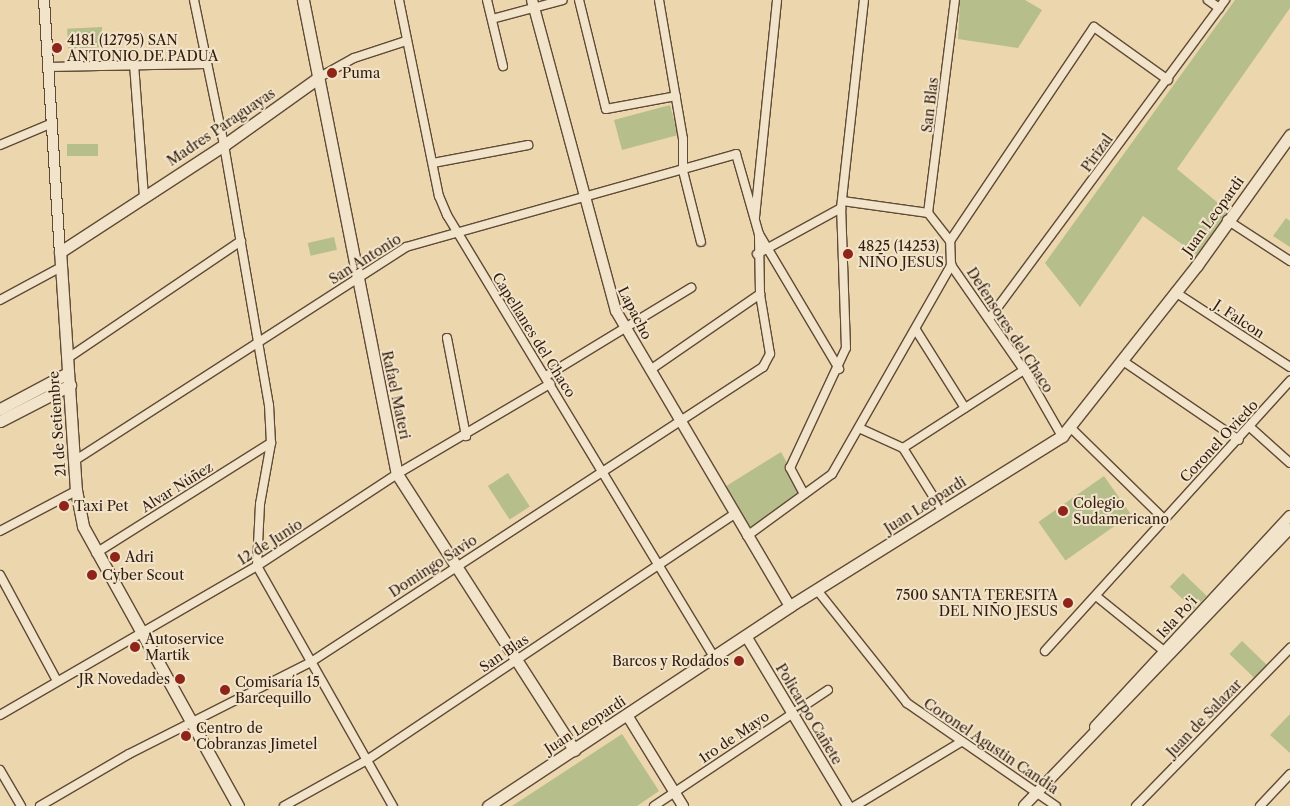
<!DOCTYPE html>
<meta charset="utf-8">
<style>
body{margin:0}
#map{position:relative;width:1290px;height:806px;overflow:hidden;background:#ebd6ad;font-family:"Libre Caslon Text",serif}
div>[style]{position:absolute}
.green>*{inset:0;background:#b6be8b;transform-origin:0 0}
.roads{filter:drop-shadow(1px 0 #604a36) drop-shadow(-1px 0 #604a36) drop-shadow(0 1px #604a36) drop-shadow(0 -1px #604a36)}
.minor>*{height:8px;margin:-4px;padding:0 4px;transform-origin:4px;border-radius:4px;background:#f2e4ca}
.tertiary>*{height:10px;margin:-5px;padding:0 5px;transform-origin:5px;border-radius:5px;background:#f2e4ca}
.secondary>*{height:11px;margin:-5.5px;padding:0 5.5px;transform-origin:5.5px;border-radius:5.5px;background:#f2e4ca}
.dots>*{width:14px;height:14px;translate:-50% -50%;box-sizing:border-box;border:2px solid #f2e4ca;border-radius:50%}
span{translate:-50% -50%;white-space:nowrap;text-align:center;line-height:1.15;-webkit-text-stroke:4px #f2e4ca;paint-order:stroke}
.poi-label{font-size:14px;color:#311c0f}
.left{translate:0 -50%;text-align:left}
.right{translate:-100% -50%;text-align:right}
.street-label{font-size:14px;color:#311c0f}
</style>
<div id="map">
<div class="green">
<i style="clip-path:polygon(960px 0,1025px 0,1042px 10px,1018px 48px,958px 39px)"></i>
<i style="clip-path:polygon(1235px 0,1290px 0,1290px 8px,1177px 169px,1229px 212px,1197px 255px,1143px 216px,1080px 307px,1045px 263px)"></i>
<i style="left:102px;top:27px;width:20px;height:35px;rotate:87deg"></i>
<i style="left:670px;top:105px;width:31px;height:58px;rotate:75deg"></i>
<i style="left:67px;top:144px;width:31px;height:12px"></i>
<i style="clip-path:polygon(1286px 218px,1290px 221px,1290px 247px,1273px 236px)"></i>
<i style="left:334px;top:237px;width:13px;height:27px;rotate:77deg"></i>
<i style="clip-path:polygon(781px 452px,804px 494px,747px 536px,720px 490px)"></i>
<i style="left:508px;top:473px;width:40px;height:24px;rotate:57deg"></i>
<i style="left:1104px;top:476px;width:47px;height:80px;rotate:55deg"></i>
<i style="left:1183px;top:573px;width:33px;height:19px;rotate:44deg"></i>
<i style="left:1242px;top:641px;width:35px;height:18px;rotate:44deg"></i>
<i style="clip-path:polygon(1290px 714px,1290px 753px,1270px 735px)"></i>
<i style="clip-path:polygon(622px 734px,659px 791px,637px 806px,512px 806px)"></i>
</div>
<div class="roads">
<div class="minor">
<i style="left:194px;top:0;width:148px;rotate:78.3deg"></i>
<i style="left:224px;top:145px;width:264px;rotate:80.2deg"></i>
<i style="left:269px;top:405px;width:38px;rotate:87deg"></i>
<i style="left:271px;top:443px;width:62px;rotate:100.2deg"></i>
<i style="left:260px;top:504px;width:62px;rotate:92.8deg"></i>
<i style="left:257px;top:566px;width:276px;rotate:60.5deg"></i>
<i style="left:399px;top:0;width:200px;rotate:78.5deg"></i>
<i style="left:439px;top:196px;width:21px;rotate:67deg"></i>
<i style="left:447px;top:215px;width:516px;rotate:58.86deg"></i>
<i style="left:487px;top:0;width:68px;rotate:76.4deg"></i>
<i style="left:579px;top:0;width:112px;rotate:76.1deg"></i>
<i style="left:606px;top:109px;width:71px;rotate:-10.5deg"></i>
<i style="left:659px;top:0;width:141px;rotate:80.2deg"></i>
<i style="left:683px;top:139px;width:32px;rotate:90deg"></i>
<i style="left:683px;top:171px;width:73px;rotate:75.8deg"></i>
<i style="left:1208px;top:0;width:14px;rotate:36deg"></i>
<i style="left:492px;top:19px;width:73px;rotate:-15deg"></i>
<i style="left:134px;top:64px;width:132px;rotate:85.7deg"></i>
<i style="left:47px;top:67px;width:160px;rotate:-1.1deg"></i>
<i style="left:318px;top:78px;width:41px;rotate:-29.1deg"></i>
<i style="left:354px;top:58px;width:55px;rotate:-18.1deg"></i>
<i style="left:0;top:145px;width:54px;rotate:-22.8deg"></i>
<i style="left:433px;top:163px;width:97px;rotate:-10.7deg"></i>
<i style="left:928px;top:213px;width:215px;rotate:-82.8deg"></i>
<i style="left:755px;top:217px;width:218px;rotate:-84.2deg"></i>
<i style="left:1227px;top:220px;width:75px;rotate:33.1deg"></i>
<i style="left:950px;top:241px;width:258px;rotate:-56.1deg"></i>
<i style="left:1094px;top:27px;width:91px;rotate:35.6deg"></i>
<i style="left:757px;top:254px;width:96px;rotate:-28.7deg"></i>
<i style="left:951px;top:265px;width:128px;rotate:55.2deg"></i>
<i style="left:1024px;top:370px;width:76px;rotate:60.1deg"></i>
<i style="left:1175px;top:292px;width:137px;rotate:33.1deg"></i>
<i style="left:0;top:300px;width:69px;rotate:-28.4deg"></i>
<i style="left:989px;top:319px;width:397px;rotate:-53.5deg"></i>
<i style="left:916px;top:330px;width:92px;rotate:57.9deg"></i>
<i style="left:447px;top:338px;width:100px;rotate:79deg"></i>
<i style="left:68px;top:358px;width:209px;rotate:-34.1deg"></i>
<i style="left:1123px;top:361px;width:140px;rotate:34.3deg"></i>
<i style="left:650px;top:370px;width:134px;rotate:-34.6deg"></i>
<i style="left:546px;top:376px;width:170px;rotate:-31.3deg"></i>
<i style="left:859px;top:428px;width:48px;rotate:24.4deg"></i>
<i style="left:903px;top:448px;width:75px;rotate:58deg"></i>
<i style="left:1071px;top:428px;width:129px;rotate:44.4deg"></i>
<i style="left:1251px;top:428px;width:52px;rotate:41.9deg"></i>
<i style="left:903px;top:448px;width:144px;rotate:-32.8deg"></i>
<i style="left:74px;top:461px;width:395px;rotate:-32.8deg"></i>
<i style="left:406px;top:247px;width:343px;rotate:-15.7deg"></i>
<i style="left:736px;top:154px;width:83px;rotate:74deg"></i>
<i style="left:759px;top:234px;width:157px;rotate:59.3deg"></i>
<i style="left:804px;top:494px;width:30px;rotate:-118deg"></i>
<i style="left:790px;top:468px;width:132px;rotate:-65deg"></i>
<i style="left:846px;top:348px;width:140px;rotate:-92deg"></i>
<i style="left:841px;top:208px;width:209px;rotate:-83.7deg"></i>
<i style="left:0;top:531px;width:86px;rotate:-27.8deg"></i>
<i style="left:747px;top:536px;width:105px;rotate:-36.1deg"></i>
<i style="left:832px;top:474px;width:241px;rotate:-60.3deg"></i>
<i style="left:951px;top:265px;width:24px;rotate:-92deg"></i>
<i style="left:950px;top:241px;width:36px;rotate:-128deg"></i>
<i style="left:928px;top:213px;width:86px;rotate:-172deg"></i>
<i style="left:96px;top:553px;width:207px;rotate:-32.2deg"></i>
<i style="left:0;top:575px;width:120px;rotate:61.7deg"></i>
<i style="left:817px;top:590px;width:144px;rotate:51.5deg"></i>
<i style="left:907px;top:703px;width:181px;rotate:34.7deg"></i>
<i style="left:1096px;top:596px;width:92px;rotate:38.9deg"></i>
<i style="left:1045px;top:651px;width:365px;rotate:-47.8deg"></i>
<i style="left:0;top:715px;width:297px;rotate:-30.1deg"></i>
<i style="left:257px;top:566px;width:168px;rotate:-33.3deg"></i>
<i style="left:397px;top:474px;width:178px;rotate:-30.5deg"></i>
<i style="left:0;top:770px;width:42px;rotate:59.7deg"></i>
<i style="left:40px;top:806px;width:103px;rotate:-30.3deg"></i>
<i style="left:129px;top:754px;width:204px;rotate:-26.8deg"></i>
<i style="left:311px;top:662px;width:540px;rotate:-33.13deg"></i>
<i style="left:763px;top:367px;width:15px;rotate:-62deg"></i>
<i style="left:770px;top:354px;width:61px;rotate:-99.5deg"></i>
<i style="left:760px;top:294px;width:60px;rotate:-91deg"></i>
<i style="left:284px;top:806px;width:95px;rotate:-29deg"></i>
<i style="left:367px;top:760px;width:442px;rotate:-33.8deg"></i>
<i style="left:654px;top:806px;width:209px;rotate:-33.7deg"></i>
<i style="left:855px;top:806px;width:124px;rotate:-31.1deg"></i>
<i style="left:1136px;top:806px;width:221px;rotate:-45.7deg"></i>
<i style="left:1260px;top:806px;width:44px;rotate:-46.8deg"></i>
</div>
<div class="tertiary">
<i style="left:44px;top:0;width:253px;rotate:86.4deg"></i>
<i style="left:532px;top:0;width:322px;rotate:74.9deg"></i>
<i style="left:616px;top:311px;width:342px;rotate:59.5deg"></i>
<i style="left:746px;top:636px;width:198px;rotate:59deg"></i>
<i style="left:627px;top:715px;width:107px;rotate:58.4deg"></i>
<i style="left:1095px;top:727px;width:287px;rotate:-47.3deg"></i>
<i style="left:1024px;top:806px;width:384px;rotate:-46.2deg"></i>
</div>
<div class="secondary">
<i style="left:303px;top:0;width:483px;rotate:78.8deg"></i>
<i style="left:397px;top:474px;width:328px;rotate:57.3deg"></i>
<i style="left:0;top:409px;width:77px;rotate:-27.9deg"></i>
<i style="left:0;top:421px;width:79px;rotate:-27.2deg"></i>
<i style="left:238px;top:806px;width:320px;rotate:-119deg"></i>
<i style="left:83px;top:526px;width:36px;rotate:-101deg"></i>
<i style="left:76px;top:491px;width:240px;rotate:-93.8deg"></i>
<i style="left:60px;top:252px;width:196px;rotate:-33.1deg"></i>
<i style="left:224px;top:145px;width:115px;rotate:-35.5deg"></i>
<i style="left:488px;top:806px;width:362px;rotate:-33.5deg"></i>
<i style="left:790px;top:606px;width:321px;rotate:-32deg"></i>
<i style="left:1062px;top:436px;width:218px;rotate:-51.7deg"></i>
<i style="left:1197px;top:265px;width:160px;rotate:-54.4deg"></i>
</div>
</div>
<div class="dots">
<i style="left:57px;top:48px;background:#8f2418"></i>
<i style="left:332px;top:73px;background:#8f2418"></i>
<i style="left:848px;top:254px;background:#8f2418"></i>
<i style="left:64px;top:506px;background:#8f2418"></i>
<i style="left:1063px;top:511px;background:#8f2418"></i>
<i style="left:115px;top:557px;background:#8f2418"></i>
<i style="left:92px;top:575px;background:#8f2418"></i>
<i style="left:1068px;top:603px;background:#8f2418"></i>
<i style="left:135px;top:647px;background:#8f2418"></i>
<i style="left:739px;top:661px;background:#8f2418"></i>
<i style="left:180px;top:679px;background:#8f2418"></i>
<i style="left:225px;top:690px;background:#8f2418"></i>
<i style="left:186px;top:736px;background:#8f2418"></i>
</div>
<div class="poi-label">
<span class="left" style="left:67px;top:48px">4181 (12795) SAN<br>ANTONIO DE PADUA</span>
<span class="left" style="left:342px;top:73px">Puma</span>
<span class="left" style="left:858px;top:254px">4825 (14253)<br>NIÑO JESUS</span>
<span class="left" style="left:1073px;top:511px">Colegio<br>Sudamericano</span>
<span class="left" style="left:74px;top:506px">Taxi Pet</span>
<span class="left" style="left:125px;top:557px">Adri</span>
<span class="left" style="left:102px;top:575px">Cyber Scout</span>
<span class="right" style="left:1058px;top:603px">7500 SANTA TERESITA<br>DEL NIÑO JESUS</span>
<span class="left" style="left:145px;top:647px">Autoservice<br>Martik</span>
<span class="right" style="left:729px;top:661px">Barcos y Rodados</span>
<span class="right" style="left:170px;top:679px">JR Novedades</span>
<span class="left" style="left:235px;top:690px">Comisaría 15<br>Barcequillo</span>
<span class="left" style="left:196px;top:736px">Centro de<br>Cobranzas Jimetel</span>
</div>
<div class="street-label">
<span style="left:930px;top:105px;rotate:-83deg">San Blas</span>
<span style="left:221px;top:127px;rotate:-34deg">Madres Paraguayas</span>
<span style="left:1097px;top:153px;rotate:-54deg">Pirizal</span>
<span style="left:1213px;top:216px;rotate:-54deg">Juan Leopardi</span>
<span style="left:365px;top:259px;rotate:-32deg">San Antonio</span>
<span style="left:635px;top:313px;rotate:63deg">Lapacho</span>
<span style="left:1239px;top:319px;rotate:33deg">J. Falcon</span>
<span style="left:1010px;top:330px;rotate:57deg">Defensores del Chaco</span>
<span style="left:534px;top:335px;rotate:58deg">Capellanes del Chaco</span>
<span style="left:396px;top:395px;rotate:78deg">Rafael Materi</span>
<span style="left:57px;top:424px;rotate:-94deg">21 de Setiembre</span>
<span style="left:1219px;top:441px;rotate:-47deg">Coronel Oviedo</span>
<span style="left:177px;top:487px;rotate:-32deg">Alvar Núñez</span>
<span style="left:925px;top:505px;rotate:-32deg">Juan Leopardi</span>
<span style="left:270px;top:542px;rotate:-32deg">12 de Junio</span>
<span style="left:433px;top:566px;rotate:-33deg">Domingo Savio</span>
<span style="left:1177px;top:617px;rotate:-47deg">Isla Po'i</span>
<span style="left:504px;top:653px;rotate:-34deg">San Blas</span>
<span style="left:809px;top:714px;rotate:59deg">Policarpo Cañete</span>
<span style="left:1204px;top:718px;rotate:-46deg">Juan de Salazar</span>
<span style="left:585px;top:725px;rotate:-33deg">Juan Leopardi</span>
<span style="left:734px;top:737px;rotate:-34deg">1ro de Mayo</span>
<span style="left:991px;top:746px;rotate:34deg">Coronel Agustin Candia</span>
</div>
</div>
